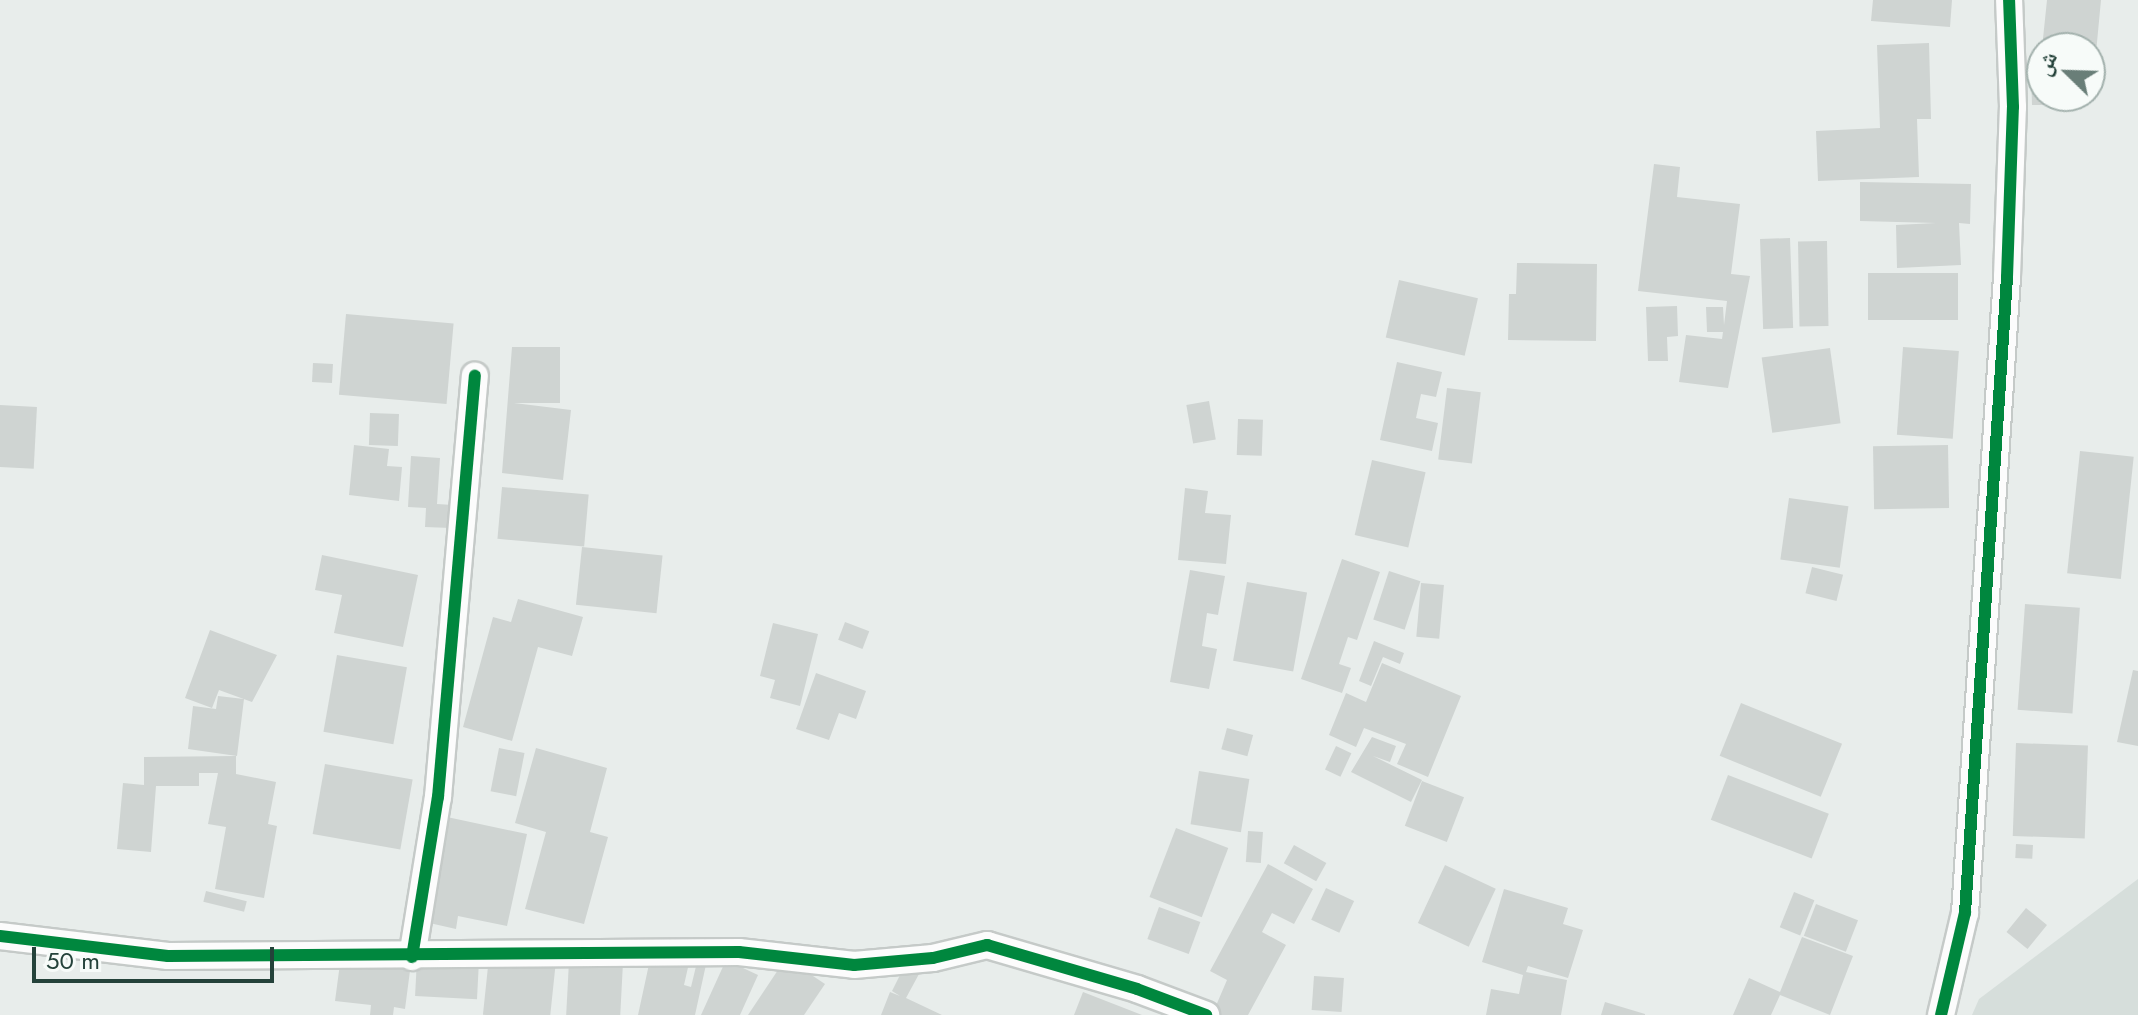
<!DOCTYPE html>
<meta charset="utf-8">
<style>
body{margin:0}
#map{position:relative;width:2138px;height:1015px;overflow:hidden;background:#e8edeb;font-family:Jost,"Noto Naskh Arabic",sans-serif}
div>[style]{position:absolute}
.built>*{inset:0;background:#d6dedb}
.building>*{inset:0;background:#cfd4d2;transform-origin:0 0}
.roads{filter:drop-shadow(2px 0 #c5cac8) drop-shadow(-2px 0 #c5cac8) drop-shadow(0 2px #c5cac8) drop-shadow(0 -2px #c5cac8)}
.minor>*{height:26px;margin:-13px;padding:0 13px;transform-origin:13px;border-radius:13px;background:#fcfcfc}
.cycleway>*{height:12px;margin:-6px;padding:0 6px;transform-origin:6px;border-radius:6px;background:#00873e}
span{translate:-50% -50%;white-space:nowrap;text-align:center;line-height:1.15;-webkit-text-stroke:6px #f7fbf9;paint-order:stroke}
.north{position:absolute;left:2026px;top:32px;width:80px;height:80px;box-sizing:border-box;background:#f7fbf9;border:2px solid #a3b1ad;border-radius:50%;rotate:293deg;font-size:22px;font-weight:700;line-height:32px;text-align:center;color:#24423a}
.north::after{content:'';display:block;margin:auto;width:28px;height:36px;background:#697e78;clip-path:polygon(50% 0,100% 100%,50% 72%,0 100%)}
.scale{position:absolute;left:32px;top:947px;width:242px;height:36px;box-sizing:border-box;border:4px solid #24423a;border-top:0;padding-left:10px;font-size:24px;line-height:28px;white-space:nowrap;color:#24423a;-webkit-text-stroke:6px #f7fbf9;paint-order:stroke}
</style>
<div id="map">
<div class="built">
<i style="clip-path:polygon(2138px 879px,2138px 1015px,1972px 1015px,1979px 999px)"></i>
</div>
<div class="building">
<i style="clip-path:polygon(1873px 0,1952px 0,1950px 27px,1871px 21px)"></i>
<i style="clip-path:polygon(2047px 0,2101px 0,2094px 74px,2090px 48px,2042px 48px)"></i>
<i style="clip-path:polygon(1929px 43px,1931px 119px,1917px 119px,1919px 177px,1818px 181px,1816px 131px,1880px 128px,1877px 45px)"></i>
<i style="clip-path:polygon(2031px 70px,2042px 70px,2042px 96px,2076px 96px,2076px 105px,2032px 105px)"></i>
<i style="clip-path:polygon(1654px 164px,1680px 167px,1677px 197px,1740px 204px,1731px 274px,1750px 276px,1728px 388px,1679px 382px,1686px 335px,1722px 339px,1723px 332px,1707px 332px,1706px 307px,1723px 307px,1724px 325px,1727px 301px,1638px 291px)"></i>
<i style="clip-path:polygon(1860px 182px,1971px 184px,1970px 224px,1959px 223px,1961px 265px,1897px 268px,1896px 225px,1936px 223px,1860px 221px)"></i>
<i style="left:1790px;top:238px;width:90px;height:30px;rotate:88deg"></i>
<i style="left:1827px;top:241px;width:85px;height:29px;rotate:89deg"></i>
<i style="clip-path:polygon(1517px 263px,1597px 264px,1596px 341px,1508px 340px,1509px 294px,1516px 294px)"></i>
<i style="left:1958px;top:273px;width:47px;height:90px;rotate:90deg"></i>
<i style="left:1399px;top:280px;width:81px;height:59px;rotate:13deg"></i>
<i style="clip-path:polygon(1677px 306px,1678px 336px,1667px 337px,1668px 361px,1648px 361px,1646px 307px)"></i>
<i style="left:346px;top:314px;width:108px;height:81px;rotate:5deg"></i>
<i style="clip-path:polygon(512px 347px,560px 347px,560px 403px,514px 403px,571px 410px,563px 480px,502px 473px)"></i>
<i style="left:1903px;top:347px;width:56px;height:88px;rotate:4deg"></i>
<i style="left:1830px;top:348px;width:76px;height:69px;rotate:82deg"></i>
<i style="clip-path:polygon(1397px 362px,1442px 372px,1436px 397px,1421px 394px,1416px 418px,1438px 423px,1432px 451px,1380px 440px)"></i>
<i style="left:313px;top:363px;width:20px;height:19px;rotate:3deg"></i>
<i style="left:1447px;top:388px;width:34px;height:72px;rotate:7deg"></i>
<i style="left:1209px;top:401px;width:39px;height:23px;rotate:80deg"></i>
<i style="left:0;top:405px;width:37px;height:62px;rotate:3deg"></i>
<i style="left:370px;top:413px;width:29px;height:32px;rotate:2deg"></i>
<i style="left:1238px;top:419px;width:25px;height:36px;rotate:2deg"></i>
<i style="clip-path:polygon(354px 445px,389px 449px,387px 466px,402px 467px,399px 501px,349px 495px)"></i>
<i style="left:1948px;top:445px;width:63px;height:75px;rotate:89deg"></i>
<i style="left:2080px;top:451px;width:54px;height:123px;rotate:6deg"></i>
<i style="clip-path:polygon(411px 456px,440px 458px,437px 504px,453px 505px,451px 528px,425px 527px,426px 508px,408px 507px)"></i>
<i style="left:1372px;top:460px;width:55px;height:77px;rotate:13deg"></i>
<i style="left:502px;top:487px;width:87px;height:52px;rotate:5deg"></i>
<i style="clip-path:polygon(1185px 488px,1208px 491px,1205px 513px,1231px 515px,1226px 564px,1178px 560px)"></i>
<i style="left:1789px;top:498px;width:60px;height:62px;rotate:8deg"></i>
<i style="left:582px;top:547px;width:81px;height:58px;rotate:6deg"></i>
<i style="clip-path:polygon(322px 555px,418px 575px,403px 647px,334px 633px,342px 595px,315px 590px)"></i>
<i style="clip-path:polygon(1342px 559px,1380px 572px,1357px 640px,1348px 637px,1339px 664px,1351px 668px,1342px 693px,1301px 679px)"></i>
<i style="left:1812px;top:567px;width:32px;height:27px;rotate:14deg"></i>
<i style="clip-path:polygon(1190px 570px,1225px 576px,1218px 615px,1207px 613px,1202px 646px,1217px 649px,1209px 689px,1170px 682px)"></i>
<i style="left:1389px;top:571px;width:33px;height:51px;rotate:18deg"></i>
<i style="left:1247px;top:582px;width:61px;height:80px;rotate:10deg"></i>
<i style="left:1421px;top:583px;width:23px;height:54px;rotate:5deg"></i>
<i style="clip-path:polygon(518px 599px,583px 617px,572px 656px,538px 647px,512px 741px,463px 727px,493px 617px,511px 622px)"></i>
<i style="left:2025px;top:604px;width:55px;height:106px;rotate:4deg"></i>
<i style="left:845px;top:622px;width:26px;height:19px;rotate:21deg"></i>
<i style="clip-path:polygon(773px 623px,818px 634px,800px 706px,770px 698px,775px 680px,760px 676px)"></i>
<i style="clip-path:polygon(210px 630px,277px 655px,252px 702px,219px 690px,212px 708px,185px 698px)"></i>
<i style="clip-path:polygon(1374px 641px,1404px 653px,1400px 664px,1383px 657px,1371px 686px,1359px 681px)"></i>
<i style="left:337px;top:655px;width:71px;height:78px;rotate:10deg"></i>
<i style="clip-path:polygon(1382px 663px,1461px 696px,1428px 777px,1397px 764px,1406px 744px,1364px 728px,1356px 747px,1329px 735px,1346px 693px,1366px 702px)"></i>
<i style="clip-path:polygon(2133px 670px,2138px 671px,2138px 746px,2117px 742px)"></i>
<i style="clip-path:polygon(816px 673px,866px 691px,856px 719px,839px 713px,829px 740px,796px 729px)"></i>
<i style="clip-path:polygon(218px 696px,244px 699px,237px 756px,188px 749px,193px 706px,216px 709px)"></i>
<i style="left:1741px;top:703px;width:109px;height:57px;rotate:22deg"></i>
<i style="left:1227px;top:728px;width:27px;height:22px;rotate:15deg"></i>
<i style="clip-path:polygon(1372px 737px,1396px 746px,1390px 762px,1373px 756px,1422px 780px,1411px 802px,1351px 772px)"></i>
<i style="left:2016px;top:743px;width:72px;height:93px;rotate:2deg"></i>
<i style="left:1336px;top:746px;width:17px;height:26px;rotate:25deg"></i>
<i style="left:499px;top:748px;width:26px;height:44px;rotate:11deg"></i>
<i style="clip-path:polygon(536px 748px,607px 768px,590px 832px,608px 837px,584px 924px,525px 909px,546px 832px,515px 823px)"></i>
<i style="clip-path:polygon(236px 756px,236px 774px,276px 782px,268px 824px,277px 826px,264px 898px,215px 889px,226px 827px,208px 824px,218px 773px,199px 773px,199px 786px,156px 786px,151px 852px,117px 849px,123px 783px,144px 785px,144px 757px)"></i>
<i style="left:325px;top:764px;width:89px;height:71px;rotate:10deg"></i>
<i style="left:1199px;top:771px;width:51px;height:54px;rotate:9deg"></i>
<i style="left:1728px;top:775px;width:108px;height:48px;rotate:21deg"></i>
<i style="left:1422px;top:781px;width:45px;height:48px;rotate:21deg"></i>
<i style="clip-path:polygon(447px 817px,527px 834px,507px 926px,458px 916px,456px 929px,425px 922px)"></i>
<i style="left:1176px;top:828px;width:56px;height:74px;rotate:21deg"></i>
<i style="left:1248px;top:831px;width:15px;height:31px;rotate:4deg"></i>
<i style="left:2016px;top:844px;width:17px;height:14px;rotate:3deg"></i>
<i style="left:1294px;top:845px;width:37px;height:21px;rotate:29deg"></i>
<i style="clip-path:polygon(1268px 864px,1313px 889px,1294px 924px,1272px 913px,1262px 932px,1286px 945px,1248px 1015px,1212px 1015px,1227px 980px,1210px 971px)"></i>
<i style="left:1445px;top:865px;width:56px;height:64px;rotate:25deg"></i>
<i style="left:1326px;top:888px;width:31px;height:35px;rotate:25deg"></i>
<i style="clip-path:polygon(1504px 889px,1568px 908px,1563px 924px,1583px 930px,1568px 978px,1528px 966px,1526px 972px,1567px 980px,1561px 1015px,1486px 1015px,1491px 989px,1519px 994px,1523px 975px,1482px 962px)"></i>
<i style="left:206px;top:891px;width:42px;height:11px;rotate:14deg"></i>
<i style="left:1794px;top:892px;width:22px;height:38px;rotate:22deg"></i>
<i style="left:1816px;top:904px;width:45px;height:34px;rotate:21deg"></i>
<i style="left:1159px;top:907px;width:44px;height:34px;rotate:20deg"></i>
<i style="left:2026px;top:908px;width:27px;height:31px;rotate:39deg"></i>
<i style="clip-path:polygon(1802px 937px,1853px 956px,1830px 1015px,1780px 995px,1771px 1015px,1733px 1015px,1749px 978px,1780px 992px)"></i>
<i style="clip-path:polygon(651px 955px,689px 963px,684px 985px,691px 987px,698px 958px,707px 960px,695px 1015px,638px 1015px)"></i>
<i style="clip-path:polygon(341px 956px,411px 963px,405px 1009px,394px 1007px,393px 1015px,370px 1015px,371px 1005px,335px 1001px)"></i>
<i style="left:489px;top:957px;width:67px;height:58px;rotate:6deg"></i>
<i style="clip-path:polygon(786px 958px,825px 984px,804px 1015px,748px 1015px)"></i>
<i style="left:417px;top:959px;width:62px;height:37px;rotate:3deg"></i>
<i style="clip-path:polygon(726px 960px,758px 975px,740px 1015px,701px 1015px)"></i>
<i style="left:569px;top:961px;width:54px;height:54px;rotate:3deg"></i>
<i style="clip-path:polygon(904px 967px,919px 974px,906px 998px,942px 1015px,881px 1015px,890px 992px,900px 996px,892px 991px)"></i>
<i style="left:1314px;top:976px;width:30px;height:34px;rotate:4deg"></i>
<i style="clip-path:polygon(1083px 992px,1142px 1015px,1074px 1015px)"></i>
<i style="clip-path:polygon(1605px 1002px,1645px 1014px,1645px 1015px,1601px 1015px)"></i>
</div>
<div class="roads">
<div class="minor">
<i style="left:0;top:936px;width:169px;rotate:6.8deg"></i>
<i style="left:168px;top:956px;width:571px;rotate:-0.4deg"></i>
<i style="left:739px;top:952px;width:116px;rotate:6.4deg"></i>
<i style="left:854px;top:965px;width:79px;rotate:-5.1deg"></i>
<i style="left:933px;top:958px;width:56px;rotate:-13.5deg"></i>
<i style="left:987px;top:945px;width:156px;rotate:16.3deg"></i>
<i style="left:1137px;top:989px;width:74px;rotate:20.6deg"></i>
<i style="left:412px;top:957px;width:162px;rotate:-80.8deg"></i>
<i style="left:438px;top:797px;width:423px;rotate:-85deg"></i>
<i style="left:1941px;top:1015px;width:105px;rotate:-76.8deg"></i>
<i style="left:1965px;top:913px;width:637px;rotate:-86.22deg"></i>
<i style="left:2007px;top:277px;width:170px;rotate:-88deg"></i>
<i style="left:2013px;top:107px;width:107px;rotate:-92.1deg"></i>
</div>
</div>
<div class="cycleway">
<i style="left:0;top:936px;width:169px;rotate:6.8deg"></i>
<i style="left:168px;top:956px;width:571px;rotate:-0.4deg"></i>
<i style="left:739px;top:952px;width:116px;rotate:6.4deg"></i>
<i style="left:854px;top:965px;width:79px;rotate:-5.1deg"></i>
<i style="left:933px;top:958px;width:56px;rotate:-13.5deg"></i>
<i style="left:987px;top:945px;width:156px;rotate:16.3deg"></i>
<i style="left:1137px;top:989px;width:74px;rotate:20.6deg"></i>
<i style="left:412px;top:957px;width:162px;rotate:-80.8deg"></i>
<i style="left:438px;top:797px;width:423px;rotate:-85deg"></i>
<i style="left:1941px;top:1015px;width:105px;rotate:-76.8deg"></i>
<i style="left:1965px;top:913px;width:637px;rotate:-86.22deg"></i>
<i style="left:2007px;top:277px;width:170px;rotate:-88deg"></i>
<i style="left:2013px;top:107px;width:107px;rotate:-92.1deg"></i>
</div>
<div class="north">ش</div>
<div class="scale">50 m</div>
</div>
